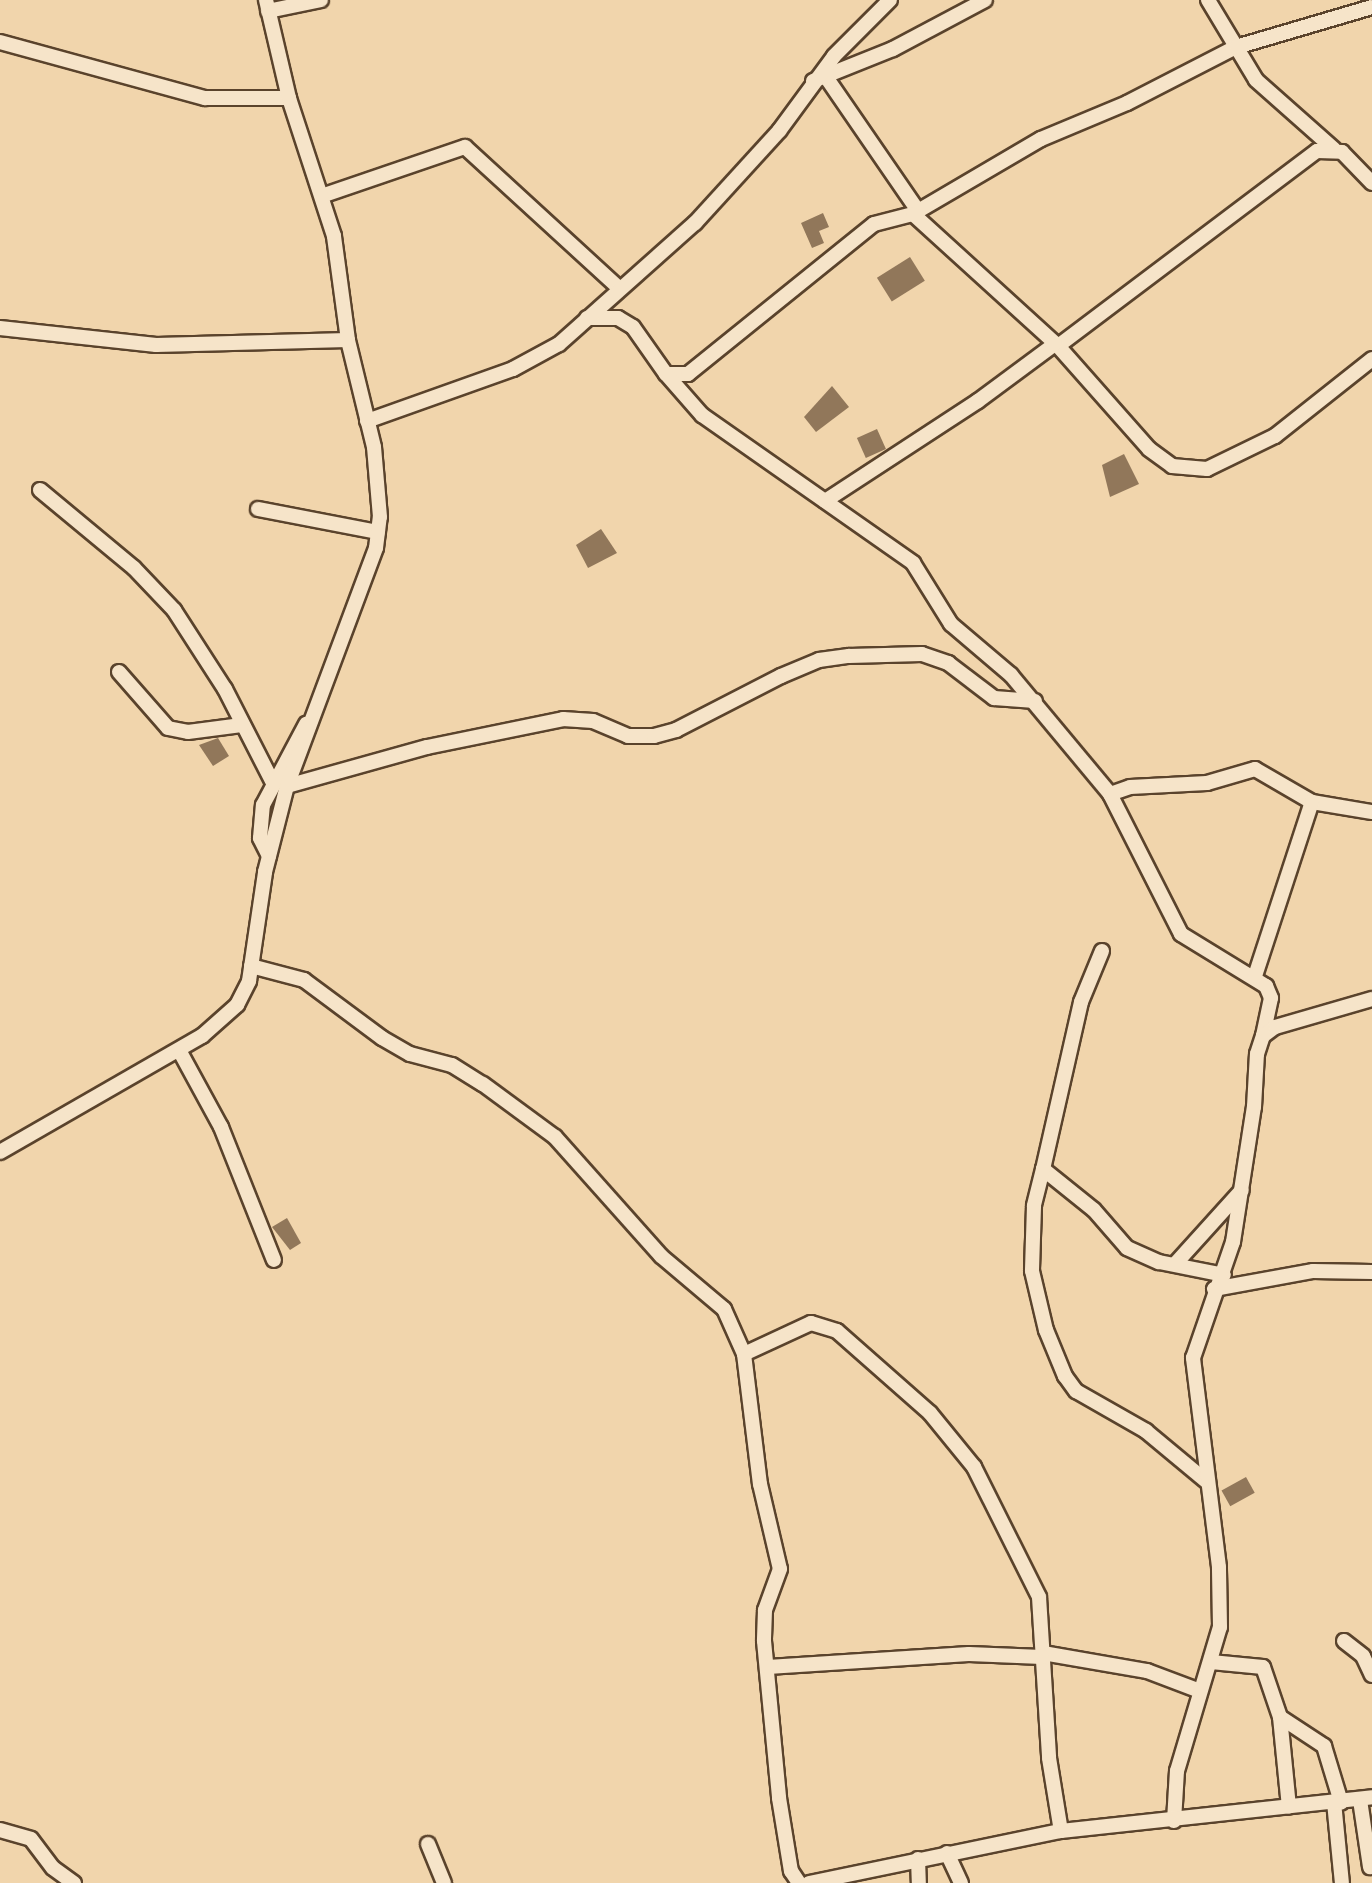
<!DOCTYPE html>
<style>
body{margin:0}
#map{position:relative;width:1372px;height:1883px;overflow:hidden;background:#f1d5ac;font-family:Alegreya,serif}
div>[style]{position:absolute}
.building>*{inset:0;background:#91775a;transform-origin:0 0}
.roads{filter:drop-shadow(2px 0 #5a432c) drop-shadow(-2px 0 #5a432c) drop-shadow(0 2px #5a432c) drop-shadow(0 -2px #5a432c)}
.street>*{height:14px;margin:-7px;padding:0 7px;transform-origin:7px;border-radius:7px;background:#f6e4c9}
span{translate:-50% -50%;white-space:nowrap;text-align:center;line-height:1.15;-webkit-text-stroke:8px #f6e4c9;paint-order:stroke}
</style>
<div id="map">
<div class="building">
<i style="clip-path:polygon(823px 213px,829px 227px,819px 231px,824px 243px,812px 248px,801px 223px)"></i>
<i style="left:910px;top:257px;width:28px;height:39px;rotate:58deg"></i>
<i style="clip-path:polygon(832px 386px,849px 407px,816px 432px,804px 417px)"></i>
<i style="left:877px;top:429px;width:22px;height:22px;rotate:66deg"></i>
<i style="clip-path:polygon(1124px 454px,1139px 484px,1110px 497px,1102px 465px)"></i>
<i style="clip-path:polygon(601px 529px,617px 553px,588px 568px,576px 545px)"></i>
<i style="clip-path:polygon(218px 738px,229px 756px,213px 766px,199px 745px)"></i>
<i style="clip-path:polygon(287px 1218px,301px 1243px,290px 1250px,272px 1227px)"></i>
<i style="left:1246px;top:1477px;width:18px;height:28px;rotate:61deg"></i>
</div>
<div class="roads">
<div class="street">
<i style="left:1208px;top:0;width:93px;rotate:59deg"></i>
<i style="left:1256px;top:80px;width:104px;rotate:41.5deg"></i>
<i style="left:268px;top:11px;width:54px;rotate:-11.7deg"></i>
<i style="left:0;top:42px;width:213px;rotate:15.3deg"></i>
<i style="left:205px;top:98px;width:84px"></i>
<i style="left:826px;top:77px;width:163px;rotate:55.5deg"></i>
<i style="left:813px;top:81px;width:86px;rotate:-21.8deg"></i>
<i style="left:893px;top:49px;width:104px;rotate:-28deg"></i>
<i style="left:324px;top:195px;width:149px;rotate:-18.8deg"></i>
<i style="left:465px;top:147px;width:210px;rotate:42.5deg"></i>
<i style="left:913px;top:214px;width:148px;rotate:-30.4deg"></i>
<i style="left:1041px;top:139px;width:93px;rotate:-22.7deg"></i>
<i style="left:1127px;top:103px;width:123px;rotate:-27.2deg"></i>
<i style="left:1236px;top:47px;width:142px;rotate:-16.4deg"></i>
<i style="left:587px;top:318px;width:31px"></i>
<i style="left:618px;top:318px;width:17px;rotate:31deg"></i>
<i style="left:633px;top:327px;width:57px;rotate:54.9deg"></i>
<i style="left:666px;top:374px;width:22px"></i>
<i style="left:688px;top:374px;width:239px;rotate:-38.9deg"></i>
<i style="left:874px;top:224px;width:40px;rotate:-14.4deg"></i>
<i style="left:913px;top:214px;width:196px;rotate:42.3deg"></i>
<i style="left:1058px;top:346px;width:137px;rotate:48.5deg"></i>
<i style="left:1149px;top:449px;width:29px;rotate:36deg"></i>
<i style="left:1172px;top:466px;width:35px;rotate:5deg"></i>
<i style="left:1207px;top:469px;width:76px;rotate:-25.9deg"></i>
<i style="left:1275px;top:436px;width:124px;rotate:-38.4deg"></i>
<i style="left:0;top:328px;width:157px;rotate:6.2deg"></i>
<i style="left:156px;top:345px;width:192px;rotate:-1.5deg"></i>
<i style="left:1058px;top:346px;width:324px;rotate:-37deg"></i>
<i style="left:1317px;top:151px;width:25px;rotate:2deg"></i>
<i style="left:1342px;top:152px;width:43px;rotate:45.9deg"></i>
<i style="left:666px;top:374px;width:55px;rotate:48.7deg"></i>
<i style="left:702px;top:415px;width:258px;rotate:35deg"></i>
<i style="left:913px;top:563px;width:72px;rotate:58.1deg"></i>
<i style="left:951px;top:624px;width:79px;rotate:40.4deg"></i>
<i style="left:1011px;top:675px;width:155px;rotate:50.2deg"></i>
<i style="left:1110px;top:794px;width:157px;rotate:63.1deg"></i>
<i style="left:1181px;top:934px;width:100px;rotate:31.5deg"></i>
<i style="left:1266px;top:986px;width:13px;rotate:67deg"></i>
<i style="left:1271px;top:998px;width:39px;rotate:102deg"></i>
<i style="left:367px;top:421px;width:155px;rotate:-19.6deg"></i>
<i style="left:513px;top:369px;width:52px;rotate:-28.5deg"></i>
<i style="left:559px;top:344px;width:182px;rotate:-41.7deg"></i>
<i style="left:695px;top:223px;width:125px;rotate:-47.6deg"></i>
<i style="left:779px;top:131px;width:93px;rotate:-53.7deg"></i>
<i style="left:834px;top:56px;width:79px;rotate:-45deg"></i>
<i style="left:40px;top:490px;width:122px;rotate:39.7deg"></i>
<i style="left:134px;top:568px;width:58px;rotate:46.4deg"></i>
<i style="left:174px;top:610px;width:94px;rotate:57.2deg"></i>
<i style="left:225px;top:689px;width:103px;rotate:62.9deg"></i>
<i style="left:825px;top:501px;width:183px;rotate:-33.2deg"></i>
<i style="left:978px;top:401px;width:96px;rotate:-36.5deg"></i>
<i style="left:258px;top:509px;width:122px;rotate:10.9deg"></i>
<i style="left:119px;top:672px;width:74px;rotate:48.8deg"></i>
<i style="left:168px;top:728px;width:20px;rotate:11deg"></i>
<i style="left:188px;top:732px;width:54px;rotate:-7.4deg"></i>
<i style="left:287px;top:786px;width:145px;rotate:-15.6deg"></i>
<i style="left:427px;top:747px;width:139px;rotate:-11.6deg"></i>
<i style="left:563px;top:719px;width:30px;rotate:4deg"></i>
<i style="left:593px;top:721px;width:38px;rotate:23deg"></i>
<i style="left:628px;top:736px;width:26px"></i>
<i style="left:654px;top:736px;width:23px;rotate:-15deg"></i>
<i style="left:676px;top:730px;width:118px;rotate:-27.2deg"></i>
<i style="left:781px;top:676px;width:41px;rotate:-22.8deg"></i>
<i style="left:819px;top:660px;width:30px;rotate:-8deg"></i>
<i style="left:849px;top:656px;width:73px;rotate:-1.6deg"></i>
<i style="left:922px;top:654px;width:28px;rotate:19deg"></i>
<i style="left:948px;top:663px;width:58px;rotate:37.3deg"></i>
<i style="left:994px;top:698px;width:41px;rotate:4.2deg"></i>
<i style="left:1110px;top:794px;width:21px;rotate:-19deg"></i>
<i style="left:1130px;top:787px;width:77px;rotate:-3deg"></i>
<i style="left:1207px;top:783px;width:50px;rotate:-16.3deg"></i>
<i style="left:1255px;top:769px;width:66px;rotate:30.1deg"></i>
<i style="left:1312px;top:802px;width:61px;rotate:9.5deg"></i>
<i style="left:269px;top:856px;width:20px;rotate:-117deg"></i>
<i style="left:260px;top:838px;width:33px;rotate:-85deg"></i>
<i style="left:263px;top:805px;width:92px;rotate:-62deg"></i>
<i style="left:1102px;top:951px;width:55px;rotate:112.4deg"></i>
<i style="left:1081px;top:1002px;width:171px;rotate:102.8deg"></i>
<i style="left:1043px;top:1169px;width:65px;rotate:38.8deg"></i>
<i style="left:1094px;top:1210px;width:50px;rotate:49deg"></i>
<i style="left:1127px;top:1248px;width:35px;rotate:24deg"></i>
<i style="left:1159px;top:1262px;width:66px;rotate:11.3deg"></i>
<i style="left:251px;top:966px;width:55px;rotate:14.8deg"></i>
<i style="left:304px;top:980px;width:97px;rotate:36.6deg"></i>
<i style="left:382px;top:1038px;width:32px;rotate:30deg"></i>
<i style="left:410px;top:1054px;width:43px;rotate:14.7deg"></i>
<i style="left:452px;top:1065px;width:36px;rotate:32deg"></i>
<i style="left:483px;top:1084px;width:89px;rotate:36.4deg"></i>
<i style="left:555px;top:1137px;width:159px;rotate:48.3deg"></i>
<i style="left:661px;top:1256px;width:82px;rotate:40.1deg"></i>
<i style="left:724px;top:1309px;width:49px;rotate:66deg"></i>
<i style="left:744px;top:1354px;width:131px;rotate:83deg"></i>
<i style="left:760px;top:1484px;width:87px;rotate:76.8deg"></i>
<i style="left:780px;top:1569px;width:44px;rotate:110.1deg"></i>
<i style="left:765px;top:1610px;width:31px;rotate:92deg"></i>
<i style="left:764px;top:1641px;width:158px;rotate:84.5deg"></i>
<i style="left:779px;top:1798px;width:74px;rotate:80.7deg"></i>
<i style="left:791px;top:1871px;width:14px;rotate:56deg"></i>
<i style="left:1255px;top:976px;width:183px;rotate:-71.9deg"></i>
<i style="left:179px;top:1050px;width:88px;rotate:61.4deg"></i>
<i style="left:221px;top:1127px;width:143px;rotate:68.3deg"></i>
<i style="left:0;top:1152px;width:233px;rotate:-29.9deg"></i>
<i style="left:202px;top:1036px;width:47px;rotate:-41.5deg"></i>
<i style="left:237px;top:1005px;width:27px;rotate:-63deg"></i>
<i style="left:249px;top:981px;width:110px;rotate:-81.6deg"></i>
<i style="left:265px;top:872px;width:89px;rotate:-75.7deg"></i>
<i style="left:287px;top:786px;width:254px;rotate:-69.5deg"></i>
<i style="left:376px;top:548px;width:31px;rotate:-83deg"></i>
<i style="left:380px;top:517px;width:70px;rotate:-94.9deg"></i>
<i style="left:374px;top:447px;width:110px;rotate:-103.7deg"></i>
<i style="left:348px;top:340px;width:105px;rotate:-97.7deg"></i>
<i style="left:334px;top:236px;width:145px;rotate:-108.1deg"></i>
<i style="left:289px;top:98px;width:101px;rotate:-103.2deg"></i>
<i style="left:1043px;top:1169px;width:38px;rotate:104deg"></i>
<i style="left:1034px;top:1206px;width:65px;rotate:91.8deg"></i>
<i style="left:1032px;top:1271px;width:61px;rotate:76.7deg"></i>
<i style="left:1046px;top:1330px;width:50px;rotate:67.6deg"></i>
<i style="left:1065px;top:1376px;width:19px;rotate:54deg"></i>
<i style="left:1076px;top:1391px;width:81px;rotate:29.7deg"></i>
<i style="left:1146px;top:1431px;width:78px;rotate:39.8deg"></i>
<i style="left:1176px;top:1263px;width:98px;rotate:-47.9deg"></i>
<i style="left:1214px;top:1289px;width:101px;rotate:-10.3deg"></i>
<i style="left:1313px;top:1271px;width:59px;rotate:1deg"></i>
<i style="left:744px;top:1354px;width:74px;rotate:-24.8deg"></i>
<i style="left:811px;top:1323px;width:27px;rotate:17deg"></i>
<i style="left:837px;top:1331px;width:124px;rotate:41.4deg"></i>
<i style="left:930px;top:1413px;width:70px;rotate:50.8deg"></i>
<i style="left:974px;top:1467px;width:145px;rotate:63.4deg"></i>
<i style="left:1039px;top:1597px;width:161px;rotate:86.4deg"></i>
<i style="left:1049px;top:1758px;width:74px;rotate:80.7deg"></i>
<i style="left:1344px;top:1641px;width:24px;rotate:38deg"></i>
<i style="left:1363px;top:1656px;width:21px;rotate:65deg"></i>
<i style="left:1043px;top:1653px;width:106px;rotate:9.8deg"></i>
<i style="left:1147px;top:1671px;width:57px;rotate:20.7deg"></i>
<i style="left:1211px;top:1662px;width:52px;rotate:5.5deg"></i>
<i style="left:1263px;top:1667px;width:53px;rotate:71.2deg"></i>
<i style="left:1280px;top:1717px;width:53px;rotate:33.4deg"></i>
<i style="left:1324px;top:1746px;width:59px;rotate:73.1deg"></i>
<i style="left:768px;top:1667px;width:201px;rotate:-3.7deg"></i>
<i style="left:969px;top:1654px;width:73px;rotate:2.4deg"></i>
<i style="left:1280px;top:1717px;width:90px;rotate:84.3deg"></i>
<i style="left:1360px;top:1800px;width:68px;rotate:81.5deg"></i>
<i style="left:1334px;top:1802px;width:81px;rotate:84.4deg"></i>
<i style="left:1174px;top:1821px;width:50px;rotate:-86.6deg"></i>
<i style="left:1177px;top:1771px;width:150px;rotate:-73.4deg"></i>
<i style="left:1220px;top:1627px;width:60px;rotate:-91deg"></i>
<i style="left:1219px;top:1567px;width:211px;rotate:-97.1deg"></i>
<i style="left:1193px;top:1358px;width:123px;rotate:-71deg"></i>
<i style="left:1233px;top:1242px;width:137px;rotate:-81.2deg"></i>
<i style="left:1254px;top:1107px;width:53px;rotate:-86.8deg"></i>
<i style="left:1257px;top:1054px;width:19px;rotate:-72deg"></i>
<i style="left:1263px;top:1036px;width:15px;rotate:-37deg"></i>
<i style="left:1275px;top:1027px;width:101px;rotate:-16.1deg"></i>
<i style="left:0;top:1830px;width:32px;rotate:16deg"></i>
<i style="left:31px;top:1839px;width:36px;rotate:53deg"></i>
<i style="left:53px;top:1868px;width:26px;rotate:36deg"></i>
<i style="left:428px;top:1844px;width:42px;rotate:67.7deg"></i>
<i style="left:947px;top:1853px;width:33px;rotate:65deg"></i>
<i style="left:918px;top:1859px;width:24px;rotate:88deg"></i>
<i style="left:809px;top:1883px;width:257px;rotate:-11.7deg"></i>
<i style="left:1061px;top:1831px;width:313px;rotate:-6.2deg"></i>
</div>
</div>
</div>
